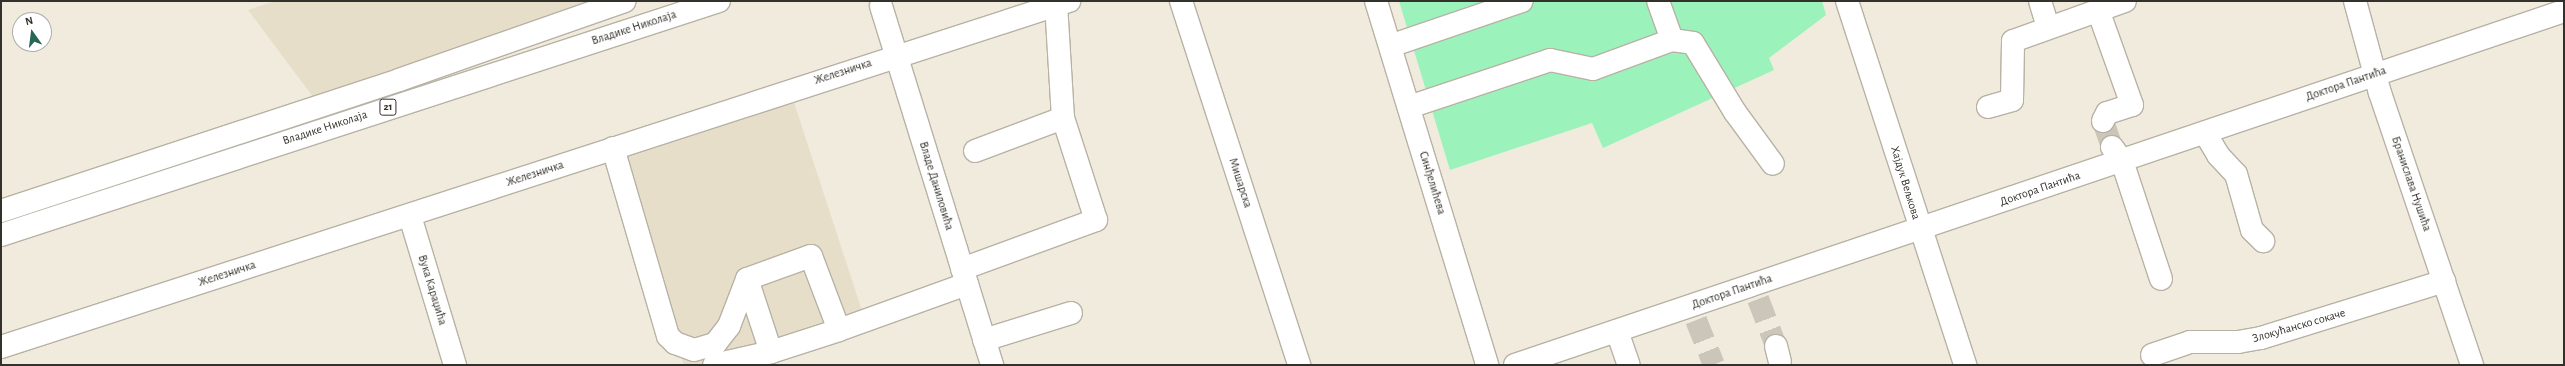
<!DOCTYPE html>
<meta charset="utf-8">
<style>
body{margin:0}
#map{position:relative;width:2565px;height:366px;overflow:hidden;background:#f1ebdd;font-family:"Alegreya Sans",sans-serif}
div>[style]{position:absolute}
.built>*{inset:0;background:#e7deca}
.green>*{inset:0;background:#9bf2bb}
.minor-tunnel>*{height:22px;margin-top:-11px;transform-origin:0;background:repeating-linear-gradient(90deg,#cbc6b9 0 22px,transparent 0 33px)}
.roads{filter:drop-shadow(1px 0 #b8b2a5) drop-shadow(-1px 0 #b8b2a5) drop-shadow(0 1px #b8b2a5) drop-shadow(0 -1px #b8b2a5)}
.minor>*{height:22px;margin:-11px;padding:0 11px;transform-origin:11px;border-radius:11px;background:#fff}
.major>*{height:22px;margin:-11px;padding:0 11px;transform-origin:11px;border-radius:11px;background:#fff}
span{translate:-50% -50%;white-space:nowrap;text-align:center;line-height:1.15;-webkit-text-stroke:4px #fff;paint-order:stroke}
.shield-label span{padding:1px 3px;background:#fff;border:1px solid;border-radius:3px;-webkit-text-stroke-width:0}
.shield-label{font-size:11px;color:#33312b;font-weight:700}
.street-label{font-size:12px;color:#33312b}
.frame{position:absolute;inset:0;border:2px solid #33312b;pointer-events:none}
.north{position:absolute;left:12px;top:12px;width:40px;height:40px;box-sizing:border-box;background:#fff;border:1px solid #adadaa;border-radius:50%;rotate:346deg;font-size:11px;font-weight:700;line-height:16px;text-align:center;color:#33312b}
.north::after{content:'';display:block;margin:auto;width:14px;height:18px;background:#266755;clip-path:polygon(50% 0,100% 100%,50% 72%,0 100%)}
</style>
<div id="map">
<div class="built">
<i style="clip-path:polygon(275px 1px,614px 1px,319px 105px,248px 10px)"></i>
<i style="clip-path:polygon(790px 90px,865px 320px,714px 365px,684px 365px,607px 151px)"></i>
</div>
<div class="green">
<i style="clip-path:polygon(1399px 1px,1822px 1px,1826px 15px,1769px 58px,1774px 70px,1603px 148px,1592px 123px,1450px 170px)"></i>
</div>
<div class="minor-tunnel">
<i style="left:2103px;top:121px;width:28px;rotate:71deg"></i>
<i style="left:1758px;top:299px;width:50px;rotate:69deg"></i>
<i style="left:1696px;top:320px;width:48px;rotate:68.2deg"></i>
</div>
<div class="roads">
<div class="minor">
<i style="left:1181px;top:1px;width:383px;rotate:72deg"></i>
<i style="left:1847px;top:1px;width:383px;rotate:72deg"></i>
<i style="left:2040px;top:1px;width:27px;rotate:73deg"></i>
<i style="left:2355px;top:1px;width:95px;rotate:74.8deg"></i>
<i style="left:2380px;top:93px;width:287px;rotate:71.3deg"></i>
<i style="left:881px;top:6px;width:376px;rotate:72.8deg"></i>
<i style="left:2098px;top:10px;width:101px;rotate:70.3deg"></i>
<i style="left:2132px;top:105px;width:26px;rotate:162deg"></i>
<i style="left:2107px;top:113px;width:9px;rotate:117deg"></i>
<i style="left:1672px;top:40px;width:21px;rotate:8deg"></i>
<i style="left:1693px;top:43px;width:81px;rotate:58.7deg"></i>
<i style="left:1735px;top:112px;width:64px;rotate:53.8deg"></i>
<i style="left:1390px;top:46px;width:139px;rotate:-18.8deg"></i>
<i style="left:1409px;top:107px;width:149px;rotate:-18.4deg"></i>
<i style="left:1550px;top:60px;width:44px;rotate:11.8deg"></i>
<i style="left:1593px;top:69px;width:84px;rotate:-20.2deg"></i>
<i style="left:1672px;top:40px;width:41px;rotate:-109.7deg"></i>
<i style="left:1988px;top:107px;width:25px;rotate:-16deg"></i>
<i style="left:2012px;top:100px;width:59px;rotate:-89deg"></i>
<i style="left:2013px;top:41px;width:119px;rotate:-19.7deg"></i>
<i style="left:2205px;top:133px;width:26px;rotate:59deg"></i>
<i style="left:2218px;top:155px;width:26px;rotate:47deg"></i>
<i style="left:2236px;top:174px;width:58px;rotate:74.1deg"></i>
<i style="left:2252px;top:230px;width:16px;rotate:45deg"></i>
<i style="left:2112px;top:147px;width:17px;rotate:54deg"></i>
<i style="left:2122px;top:161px;width:124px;rotate:71.7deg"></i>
<i style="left:613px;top:148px;width:196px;rotate:73.7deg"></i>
<i style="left:668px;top:336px;width:10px;rotate:45deg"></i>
<i style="left:675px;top:343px;width:20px;rotate:20deg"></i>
<i style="left:694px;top:350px;width:22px;rotate:-16deg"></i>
<i style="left:715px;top:344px;width:23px;rotate:-52deg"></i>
<i style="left:729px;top:326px;width:50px;rotate:-69deg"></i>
<i style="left:747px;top:279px;width:68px;rotate:-19.8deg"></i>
<i style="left:811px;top:256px;width:79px;rotate:69.3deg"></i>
<i style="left:975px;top:151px;width:94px;rotate:-20.6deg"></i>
<i style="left:410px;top:216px;width:156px;rotate:73.2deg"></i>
<i style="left:962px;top:269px;width:143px;rotate:-20.1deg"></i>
<i style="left:1096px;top:220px;width:107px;rotate:-107.9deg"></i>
<i style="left:1063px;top:118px;width:113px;rotate:-93.5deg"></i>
<i style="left:747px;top:279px;width:77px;rotate:71.8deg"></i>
<i style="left:1617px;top:331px;width:36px;rotate:71deg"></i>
<i style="left:984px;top:340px;width:91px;rotate:-17.2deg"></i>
<i style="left:1776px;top:346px;width:16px;rotate:76deg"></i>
<i style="left:1px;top:347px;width:1123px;rotate:-17.95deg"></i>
<i style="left:2152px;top:355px;width:40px;rotate:-18.9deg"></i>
<i style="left:2190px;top:342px;width:48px"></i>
<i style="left:2238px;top:342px;width:23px;rotate:-10deg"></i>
<i style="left:2261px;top:338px;width:192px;rotate:-17.3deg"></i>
<i style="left:714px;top:365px;width:58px;rotate:-12.8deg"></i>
<i style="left:771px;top:352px;width:71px;rotate:-17.9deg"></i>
<i style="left:839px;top:330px;width:136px;rotate:-19.8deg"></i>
<i style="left:1515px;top:365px;width:1107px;rotate:-18.65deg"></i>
</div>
<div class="major">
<i style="left:1376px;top:1px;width:381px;rotate:73deg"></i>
<i style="left:1px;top:211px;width:419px;rotate:-18.2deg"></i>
<i style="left:399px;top:80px;width:239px;rotate:-19.3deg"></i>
<i style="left:1px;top:235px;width:755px;rotate:-18.05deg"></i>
</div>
</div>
<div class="shield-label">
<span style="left:388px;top:107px">21</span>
</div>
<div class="street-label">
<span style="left:634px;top:28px;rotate:-18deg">Владике Николаја</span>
<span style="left:843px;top:72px;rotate:-18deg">Железничка</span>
<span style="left:2346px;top:84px;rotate:-19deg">Доктора Пантића</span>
<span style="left:325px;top:128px;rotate:-18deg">Владике Николаја</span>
<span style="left:535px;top:174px;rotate:-18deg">Железничка</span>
<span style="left:1240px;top:183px;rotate:72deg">Мишарска</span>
<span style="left:1432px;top:183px;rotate:73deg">Синђелићева</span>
<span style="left:1905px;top:183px;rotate:73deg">Хајдук Вељкова</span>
<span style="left:2411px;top:184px;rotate:71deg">Бранислава Нушића</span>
<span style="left:936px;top:186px;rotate:73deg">Владе Даниловића</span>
<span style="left:2040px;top:189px;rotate:-19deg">Доктора Пантића</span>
<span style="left:227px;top:274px;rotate:-18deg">Железничка</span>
<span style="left:432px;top:290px;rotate:73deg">Вука Караџића</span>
<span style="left:1732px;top:292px;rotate:-19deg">Доктора Пантића</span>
<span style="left:2299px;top:326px;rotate:-16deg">Злокућанско сокаче</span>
</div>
<div class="frame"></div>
<div class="north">N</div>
</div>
